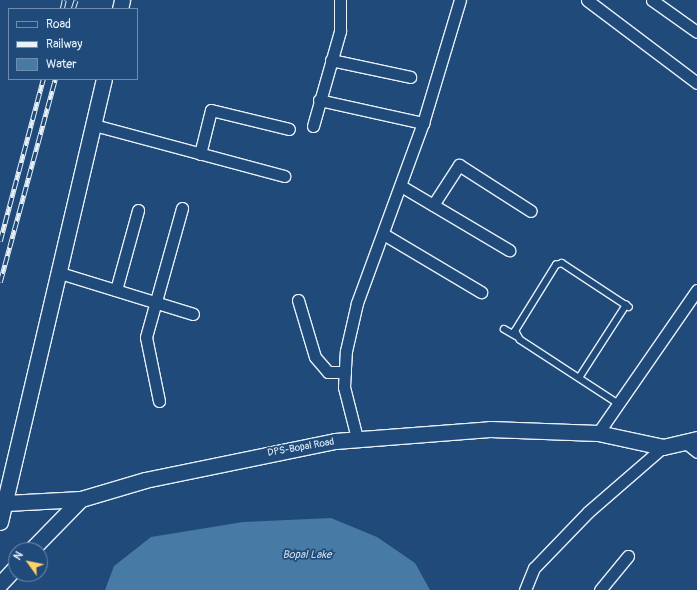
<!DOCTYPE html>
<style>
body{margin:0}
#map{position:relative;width:697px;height:590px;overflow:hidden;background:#1f4a7a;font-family:Pangolin,sans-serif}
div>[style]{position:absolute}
.water>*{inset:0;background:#477aa4}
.roads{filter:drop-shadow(1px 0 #e8f1f8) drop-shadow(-1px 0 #e8f1f8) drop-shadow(0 1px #e8f1f8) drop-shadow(0 -1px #e8f1f8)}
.lane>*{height:5.5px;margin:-2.75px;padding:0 2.75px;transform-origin:2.75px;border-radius:2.75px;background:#1f4a7a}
.street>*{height:11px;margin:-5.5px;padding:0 5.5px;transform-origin:5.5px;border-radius:5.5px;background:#1f4a7a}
.secondary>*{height:15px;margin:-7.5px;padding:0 7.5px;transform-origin:7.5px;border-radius:7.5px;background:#1f4a7a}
.rail>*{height:4.5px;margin-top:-2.25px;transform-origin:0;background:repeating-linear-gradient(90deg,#1f4a7a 0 9px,#e8f1f8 0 18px);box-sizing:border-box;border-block:1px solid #e8f1f8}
span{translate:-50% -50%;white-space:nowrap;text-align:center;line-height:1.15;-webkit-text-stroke:3.5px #1f4a7a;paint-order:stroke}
.street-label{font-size:10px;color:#e8f1f8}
.water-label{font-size:11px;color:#d0dfeb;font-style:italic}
.legend{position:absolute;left:8px;top:8px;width:130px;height:72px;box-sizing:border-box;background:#1f4a7a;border:1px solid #6f8dac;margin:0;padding:5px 7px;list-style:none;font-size:12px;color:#e8f1f8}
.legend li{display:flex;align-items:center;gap:8px;height:20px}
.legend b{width:20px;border:1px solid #6f8dac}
.north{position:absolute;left:8px;top:542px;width:40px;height:40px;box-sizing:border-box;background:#1f4a7a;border:1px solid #6f8dac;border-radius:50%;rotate:303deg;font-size:11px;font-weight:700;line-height:16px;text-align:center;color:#e8f1f8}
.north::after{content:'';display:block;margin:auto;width:14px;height:18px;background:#ffd166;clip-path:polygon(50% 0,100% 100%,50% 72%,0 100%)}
</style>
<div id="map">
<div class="water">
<i style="clip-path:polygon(331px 518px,377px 537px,415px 563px,430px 590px,105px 590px,114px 566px,151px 537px,243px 522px)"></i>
</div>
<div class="roads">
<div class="lane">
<i style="left:504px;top:329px;width:14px;rotate:30deg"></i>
<i style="left:579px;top:378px;width:87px;rotate:-57.2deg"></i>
<i style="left:618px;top:404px;width:117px;rotate:-146.9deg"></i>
<i style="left:520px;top:340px;width:10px;rotate:-119deg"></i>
<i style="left:515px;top:331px;width:78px;rotate:-58.2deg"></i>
<i style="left:556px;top:265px;width:6px;rotate:-18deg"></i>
<i style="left:562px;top:263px;width:80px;rotate:33.3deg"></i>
</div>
<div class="street">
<i style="left:587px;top:0;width:138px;rotate:37deg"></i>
<i style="left:652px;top:0;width:55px;rotate:35.4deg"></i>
<i style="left:331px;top:60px;width:81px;rotate:12.1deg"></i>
<i style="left:319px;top:100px;width:107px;rotate:12.5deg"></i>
<i style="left:94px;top:125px;width:197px;rotate:15deg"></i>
<i style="left:313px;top:126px;width:99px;rotate:-74.1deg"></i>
<i style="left:340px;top:31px;width:31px;rotate:-90deg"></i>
<i style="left:200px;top:154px;width:45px;rotate:-76deg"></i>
<i style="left:211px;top:110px;width:80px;rotate:13.7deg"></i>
<i style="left:401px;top:186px;width:126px;rotate:30.7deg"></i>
<i style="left:433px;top:205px;width:48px;rotate:-57deg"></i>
<i style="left:459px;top:165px;width:85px;rotate:32.6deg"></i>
<i style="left:385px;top:235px;width:112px;rotate:30.7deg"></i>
<i style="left:60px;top:273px;width:139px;rotate:17.1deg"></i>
<i style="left:116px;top:290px;width:83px;rotate:-74.6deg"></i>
<i style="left:298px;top:300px;width:59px;rotate:73.4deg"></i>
<i style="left:315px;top:357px;width:20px;rotate:49deg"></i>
<i style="left:328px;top:372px;width:17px"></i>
<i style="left:159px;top:401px;width:65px;rotate:-101.5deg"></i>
<i style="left:146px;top:337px;width:134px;rotate:-74.4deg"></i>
<i style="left:598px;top:433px;width:174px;rotate:-55.3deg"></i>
<i style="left:357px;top:438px;width:53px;rotate:-104.3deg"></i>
<i style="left:344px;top:387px;width:36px;rotate:-87deg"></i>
<i style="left:346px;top:351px;width:49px;rotate:-77.1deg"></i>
<i style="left:357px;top:303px;width:192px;rotate:-69.9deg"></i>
<i style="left:423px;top:123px;width:128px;rotate:-73.3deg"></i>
<i style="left:686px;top:443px;width:14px;rotate:39deg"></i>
<i style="left:525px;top:590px;width:24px;rotate:-68deg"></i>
<i style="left:534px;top:568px;width:78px;rotate:-46deg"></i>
<i style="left:588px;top:512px;width:99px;rotate:-40.9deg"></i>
<i style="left:600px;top:590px;width:44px;rotate:-50.5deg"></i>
</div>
<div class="secondary">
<i style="left:120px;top:9px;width:9px;rotate:-77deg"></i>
<i style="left:6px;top:503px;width:75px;rotate:-3.1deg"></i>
<i style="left:0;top:522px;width:455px;rotate:-76.8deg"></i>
<i style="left:31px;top:550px;width:71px;rotate:-45.6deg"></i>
<i style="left:81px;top:499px;width:67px;rotate:-16.5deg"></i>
<i style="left:145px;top:480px;width:194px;rotate:-11.6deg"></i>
<i style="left:335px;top:441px;width:155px;rotate:-4.4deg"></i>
<i style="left:490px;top:429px;width:108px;rotate:2.1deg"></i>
<i style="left:598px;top:433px;width:66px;rotate:12.2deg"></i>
<i style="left:663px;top:447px;width:35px;rotate:-13deg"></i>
<i style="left:0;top:584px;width:23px;rotate:-47deg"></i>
</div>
</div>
<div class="rail">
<i style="left:62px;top:9px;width:9px;rotate:-77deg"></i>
<i style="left:73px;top:9px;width:9px;rotate:-72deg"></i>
<i style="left:0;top:241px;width:168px;rotate:-75.1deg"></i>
<i style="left:0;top:282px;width:210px;rotate:-74.8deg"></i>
</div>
<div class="street-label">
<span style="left:301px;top:448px;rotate:-10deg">DPS-Bopal Road</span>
</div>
<div class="water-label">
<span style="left:307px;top:555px">Bopal Lake</span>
</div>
<ul class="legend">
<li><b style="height:5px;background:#1f4a7a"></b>Road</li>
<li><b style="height:5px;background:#e8f1f8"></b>Railway</li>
<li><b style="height:11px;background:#477aa4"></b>Water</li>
</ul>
<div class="north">N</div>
</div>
